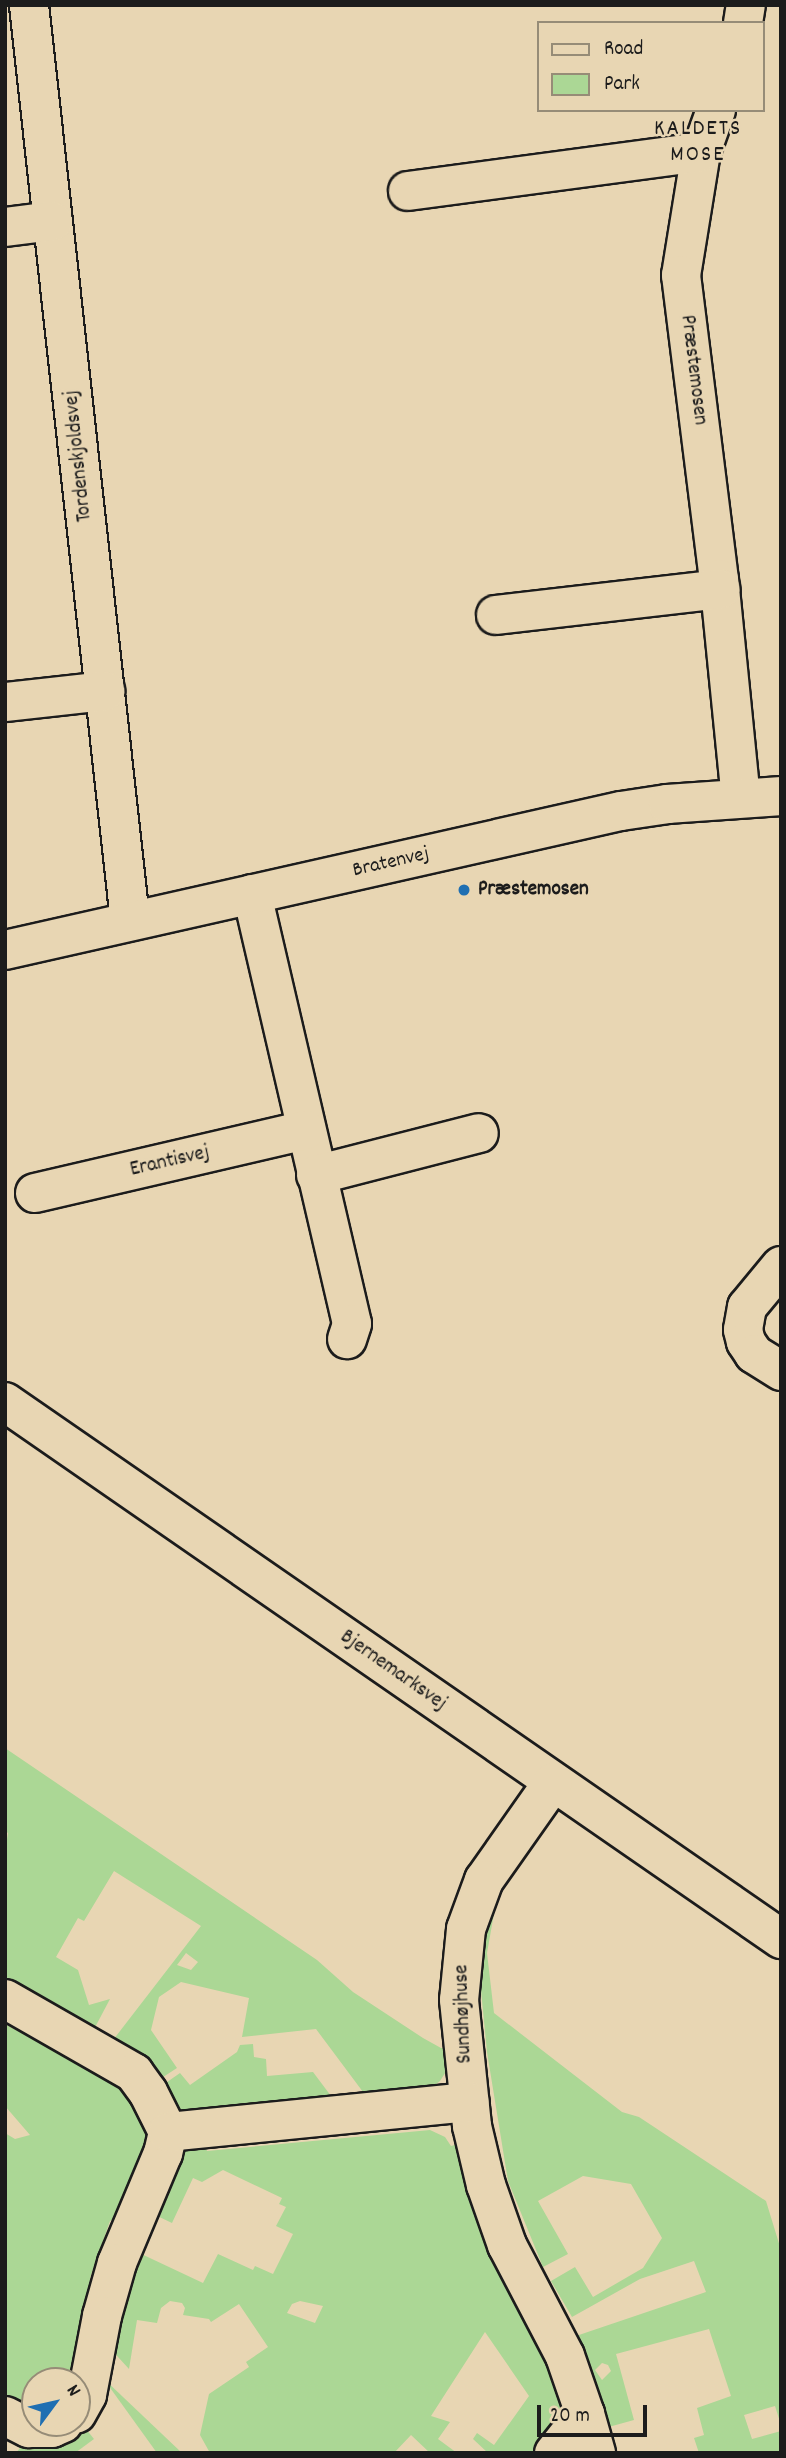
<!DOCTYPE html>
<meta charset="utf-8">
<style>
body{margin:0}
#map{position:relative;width:786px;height:2458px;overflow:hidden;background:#e8d6b3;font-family:Dekko,sans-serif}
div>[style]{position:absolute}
.green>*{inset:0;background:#abd795}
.roads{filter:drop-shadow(2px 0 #1c1c1c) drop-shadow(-2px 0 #1c1c1c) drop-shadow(0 2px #1c1c1c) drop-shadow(0 -2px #1c1c1c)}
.minor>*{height:38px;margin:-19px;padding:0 19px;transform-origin:19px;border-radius:19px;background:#e8d6b3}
.dots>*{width:19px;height:19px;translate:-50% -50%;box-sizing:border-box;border:4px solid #e8d6b3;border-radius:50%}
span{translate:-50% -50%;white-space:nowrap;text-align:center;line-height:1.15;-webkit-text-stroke:5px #e8d6b3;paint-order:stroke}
.street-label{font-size:21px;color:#1c1c1c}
.poi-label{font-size:21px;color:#1c1c1c;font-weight:700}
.left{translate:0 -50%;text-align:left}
.neighbourhood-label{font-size:23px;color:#1c1c1c;letter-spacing:2px}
.frame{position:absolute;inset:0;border:7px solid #1c1c1c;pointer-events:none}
.legend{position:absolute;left:537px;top:21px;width:228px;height:91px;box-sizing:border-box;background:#e8d6b3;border:2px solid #968c77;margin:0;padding:9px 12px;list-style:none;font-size:21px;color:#1c1c1c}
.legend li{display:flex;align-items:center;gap:14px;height:35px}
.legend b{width:35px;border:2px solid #968c77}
.north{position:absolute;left:21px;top:2367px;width:70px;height:70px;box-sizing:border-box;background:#e8d6b3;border:2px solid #968c77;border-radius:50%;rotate:57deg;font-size:19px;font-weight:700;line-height:28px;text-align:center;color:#1c1c1c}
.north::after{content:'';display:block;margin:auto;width:24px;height:32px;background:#1f6fb2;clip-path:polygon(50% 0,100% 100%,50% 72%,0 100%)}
.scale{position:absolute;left:537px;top:2405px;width:110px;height:32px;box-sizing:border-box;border:4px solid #1c1c1c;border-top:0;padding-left:9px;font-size:21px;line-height:24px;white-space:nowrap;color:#1c1c1c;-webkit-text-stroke:5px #e8d6b3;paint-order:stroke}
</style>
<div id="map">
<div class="green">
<i style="clip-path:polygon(evenodd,5px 1748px,317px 1960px,353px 1992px,423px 2038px,441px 2048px,448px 2048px,447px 2070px,440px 2081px,431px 2088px,366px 2096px,316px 2029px,242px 2037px,249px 1998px,181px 1982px,159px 1997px,151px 2030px,177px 2068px,157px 2081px,110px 2044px,201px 1926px,114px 1871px,84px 1921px,78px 1918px,56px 1957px,78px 1970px,89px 2005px,110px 1999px,92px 2033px,5px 1985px,5px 1852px,8px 1833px,5px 1831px,5px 1748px,186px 1953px,198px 1962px,191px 1970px,177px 1965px,186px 1953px)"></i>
<i style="clip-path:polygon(evenodd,495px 1908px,487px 1953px,494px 2013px,622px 2112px,639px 2117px,766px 2201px,781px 2250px,781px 2425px,775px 2406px,744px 2415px,752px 2439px,781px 2431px,781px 2451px,699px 2453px,694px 2438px,704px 2435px,697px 2408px,731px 2396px,709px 2329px,616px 2354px,634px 2420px,605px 2428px,573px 2337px,706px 2292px,694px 2261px,640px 2279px,572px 2317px,551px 2281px,575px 2267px,593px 2297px,643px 2268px,662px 2238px,631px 2184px,583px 2176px,538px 2201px,568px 2254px,543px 2267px,508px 2181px,487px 2052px,480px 1980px,481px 1952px,495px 1908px,602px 2363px,608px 2365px,611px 2371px,602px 2380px,595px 2370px,602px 2363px)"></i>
<i style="clip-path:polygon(5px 2024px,49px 2048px,62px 2044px,124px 2080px,151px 2138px,121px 2215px,110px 2221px,90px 2278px,95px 2289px,77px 2381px,35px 2381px,35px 2415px,5px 2398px,5px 2133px,15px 2139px,30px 2135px,5px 2106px)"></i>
<i style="clip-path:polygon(253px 2044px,254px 2057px,266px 2059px,267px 2076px,313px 2072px,334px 2100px,184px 2112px,175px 2108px,160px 2087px,180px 2073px,190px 2085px,237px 2052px,240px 2045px)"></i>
<i style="clip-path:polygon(evenodd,430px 2130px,445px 2137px,451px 2146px,458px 2144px,564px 2400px,562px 2410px,533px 2453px,488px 2453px,473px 2439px,477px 2433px,494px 2445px,529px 2396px,485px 2332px,431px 2416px,450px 2422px,438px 2439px,457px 2453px,430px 2453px,411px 2435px,394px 2453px,210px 2453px,200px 2435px,209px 2394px,249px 2367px,246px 2362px,268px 2347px,239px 2304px,211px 2322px,209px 2319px,183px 2315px,185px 2308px,182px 2303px,170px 2301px,161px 2308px,157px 2323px,137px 2320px,129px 2369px,108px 2346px,135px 2251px,203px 2283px,218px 2254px,253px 2270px,255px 2266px,273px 2274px,293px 2234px,276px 2226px,286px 2207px,279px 2204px,282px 2198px,223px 2170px,202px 2182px,193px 2178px,172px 2223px,153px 2214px,181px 2152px,204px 2143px,207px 2151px,430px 2130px,300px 2301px,323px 2306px,315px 2323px,287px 2313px,292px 2304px,300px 2301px)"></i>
<i style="clip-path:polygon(103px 2378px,182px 2453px,157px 2453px)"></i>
<i style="clip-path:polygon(86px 2429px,94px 2439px,75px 2453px,16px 2453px,27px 2439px)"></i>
</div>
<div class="roads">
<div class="minor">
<i style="left:29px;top:5px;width:921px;rotate:83.7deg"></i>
<i style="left:743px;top:23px;width:18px;rotate:-81deg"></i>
<i style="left:716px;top:110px;width:45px;rotate:109.7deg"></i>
<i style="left:701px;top:152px;width:125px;rotate:99.2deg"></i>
<i style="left:681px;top:275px;width:306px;rotate:82.9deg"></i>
<i style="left:719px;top:579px;width:220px;rotate:84.3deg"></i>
<i style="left:408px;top:191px;width:296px;rotate:-7.6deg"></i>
<i style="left:5px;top:227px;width:48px;rotate:-7.1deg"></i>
<i style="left:496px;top:615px;width:226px;rotate:-6.6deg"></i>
<i style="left:5px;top:702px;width:101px;rotate:-6.3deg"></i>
<i style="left:252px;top:894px;width:441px;rotate:76.9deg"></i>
<i style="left:352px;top:1324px;width:16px;rotate:108deg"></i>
<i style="left:5px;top:950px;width:631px;rotate:-12.72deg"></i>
<i style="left:621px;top:811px;width:48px;rotate:-8.5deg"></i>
<i style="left:668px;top:804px;width:113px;rotate:-4deg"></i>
<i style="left:316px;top:1175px;width:168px;rotate:-14.4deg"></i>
<i style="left:35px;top:1193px;width:278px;rotate:-13.1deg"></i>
<i style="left:781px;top:1266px;width:53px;rotate:129.7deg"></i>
<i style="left:747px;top:1307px;width:23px;rotate:100deg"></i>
<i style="left:743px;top:1330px;width:12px;rotate:76deg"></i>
<i style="left:746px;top:1342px;width:14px;rotate:56deg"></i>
<i style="left:754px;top:1354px;width:32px;rotate:32deg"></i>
<i style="left:5px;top:1402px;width:944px;rotate:34.68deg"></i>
<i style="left:553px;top:1782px;width:120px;rotate:125.1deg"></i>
<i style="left:484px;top:1880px;width:52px;rotate:110.2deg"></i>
<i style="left:466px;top:1929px;width:71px;rotate:95.6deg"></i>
<i style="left:459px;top:2000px;width:127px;rotate:84.1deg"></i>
<i style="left:472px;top:2126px;width:61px;rotate:76.7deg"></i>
<i style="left:486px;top:2185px;width:64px;rotate:70.7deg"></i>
<i style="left:507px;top:2245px;width:125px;rotate:62.4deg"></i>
<i style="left:565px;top:2356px;width:61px;rotate:71deg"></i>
<i style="left:5px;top:1999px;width:149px;rotate:29.8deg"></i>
<i style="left:134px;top:2073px;width:24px;rotate:54deg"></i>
<i style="left:148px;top:2092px;width:45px;rotate:63.4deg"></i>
<i style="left:168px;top:2132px;width:22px;rotate:103deg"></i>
<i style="left:163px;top:2153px;width:119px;rotate:112.7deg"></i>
<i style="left:117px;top:2263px;width:55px;rotate:105.8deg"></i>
<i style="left:102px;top:2316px;width:80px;rotate:100.8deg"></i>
<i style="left:87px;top:2395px;width:21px;rotate:119deg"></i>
<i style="left:168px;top:2132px;width:303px;rotate:-5.7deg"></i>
<i style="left:5px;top:2416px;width:27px;rotate:27deg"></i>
<i style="left:29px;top:2428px;width:23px"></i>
<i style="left:52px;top:2428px;width:12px;rotate:-24deg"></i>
<i style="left:554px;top:2453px;width:50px;rotate:-51.5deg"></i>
<i style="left:585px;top:2414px;width:41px;rotate:74.2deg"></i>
</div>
</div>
<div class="dots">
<i style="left:464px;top:890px;background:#1f6fb2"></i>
</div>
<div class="street-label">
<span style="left:693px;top:370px;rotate:83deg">Præstemosen</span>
<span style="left:79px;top:456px;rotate:-96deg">Tordenskjoldsvej</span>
<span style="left:391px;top:863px;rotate:-13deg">Bratenvej</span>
<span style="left:170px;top:1162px;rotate:-13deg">Erantisvej</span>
<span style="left:393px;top:1671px;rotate:35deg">Bjernemarksvej</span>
<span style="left:464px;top:2014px;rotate:-92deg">Sundhøjhuse</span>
</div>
<div class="poi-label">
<span class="left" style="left:478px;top:890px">Præstemosen</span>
</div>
<div class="neighbourhood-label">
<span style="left:698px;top:143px">KALDETS<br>MOSE</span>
</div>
<div class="frame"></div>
<ul class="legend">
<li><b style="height:9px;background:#e8d6b3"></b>Road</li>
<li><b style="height:19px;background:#abd795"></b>Park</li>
</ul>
<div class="north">N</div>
<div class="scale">20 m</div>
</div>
